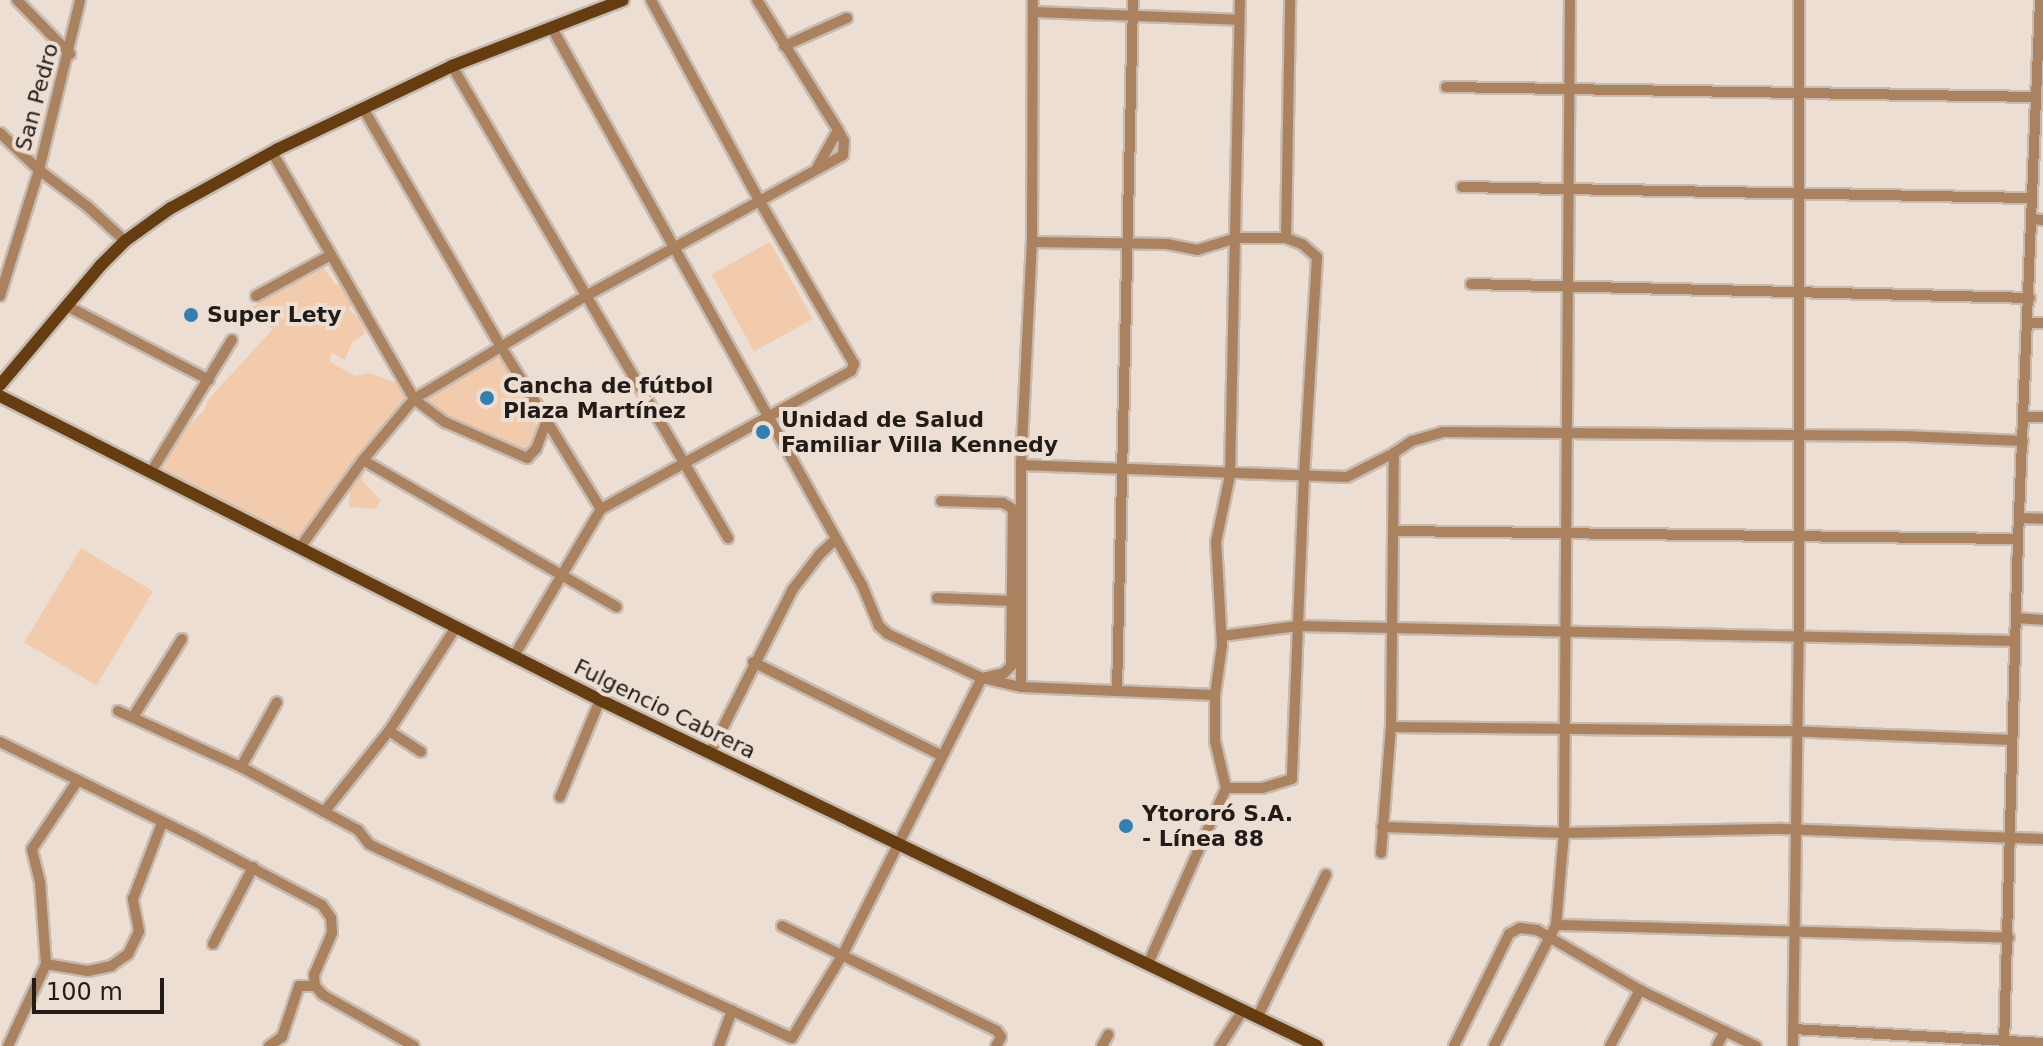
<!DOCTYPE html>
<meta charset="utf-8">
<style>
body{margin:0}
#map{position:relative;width:2043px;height:1046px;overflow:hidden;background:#ecded2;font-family:"DejaVu Sans",sans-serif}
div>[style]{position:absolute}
.green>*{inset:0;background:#f1cbac;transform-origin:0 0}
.roads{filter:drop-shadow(2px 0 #c7bbb1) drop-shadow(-2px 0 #c7bbb1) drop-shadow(0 2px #c7bbb1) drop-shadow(0 -2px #c7bbb1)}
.minor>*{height:10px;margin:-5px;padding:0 5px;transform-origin:5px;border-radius:5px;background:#ab825f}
.major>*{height:12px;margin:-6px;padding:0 6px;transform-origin:6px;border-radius:6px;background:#663c11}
.dots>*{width:22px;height:22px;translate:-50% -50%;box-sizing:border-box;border:4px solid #ecded2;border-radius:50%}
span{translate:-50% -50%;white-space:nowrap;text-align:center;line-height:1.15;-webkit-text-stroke:8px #ecded2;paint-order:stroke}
.street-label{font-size:22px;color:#211c18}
.poi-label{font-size:22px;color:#211c18;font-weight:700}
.left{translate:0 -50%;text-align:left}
.scale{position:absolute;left:32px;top:978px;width:132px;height:36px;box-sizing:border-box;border:4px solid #211c18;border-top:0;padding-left:10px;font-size:24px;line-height:28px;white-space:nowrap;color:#211c18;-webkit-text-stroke:6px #ecded2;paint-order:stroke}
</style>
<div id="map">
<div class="green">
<i style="left:770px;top:242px;width:88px;height:67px;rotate:61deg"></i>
<i style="clip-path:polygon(324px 268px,335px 284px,353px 282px,363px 291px,349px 309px,361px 321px,365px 334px,352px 342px,345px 360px,331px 352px,330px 362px,355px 376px,368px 373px,398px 383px,415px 405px,401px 419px,387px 444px,376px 448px,364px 473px,362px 480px,381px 501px,374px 509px,349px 507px,350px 489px,327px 518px,296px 540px,288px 538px,283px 529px,272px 538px,216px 511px,220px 499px,206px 503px,161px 473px,184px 428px,204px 411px,208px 400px,273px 329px,242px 312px)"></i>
<i style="clip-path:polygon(498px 354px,540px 431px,526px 453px,489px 439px,421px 400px)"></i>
<i style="left:81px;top:548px;width:84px;height:110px;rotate:31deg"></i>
</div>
<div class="roads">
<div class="minor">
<i style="left:17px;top:0;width:76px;rotate:45.5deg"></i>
<i style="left:1033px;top:12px;width:206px;rotate:2.2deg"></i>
<i style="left:552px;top:28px;width:637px;rotate:60.9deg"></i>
<i style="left:862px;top:585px;width:44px;rotate:67.5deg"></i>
<i style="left:879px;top:626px;width:12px;rotate:42deg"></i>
<i style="left:888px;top:634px;width:104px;rotate:25.1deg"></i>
<i style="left:982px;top:678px;width:40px;rotate:13deg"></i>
<i style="left:1021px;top:687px;width:96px;rotate:2.4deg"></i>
<i style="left:1117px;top:691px;width:691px;rotate:-88.67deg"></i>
<i style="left:784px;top:46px;width:69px;rotate:-24deg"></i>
<i style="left:452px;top:66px;width:547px;rotate:59.68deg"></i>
<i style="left:1446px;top:87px;width:588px;rotate:0.97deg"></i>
<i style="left:363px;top:108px;width:274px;rotate:60deg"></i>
<i style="left:500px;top:345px;width:193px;rotate:58.4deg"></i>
<i style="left:601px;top:509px;width:286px;rotate:-28.9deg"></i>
<i style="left:851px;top:371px;width:8px;rotate:-67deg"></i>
<i style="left:854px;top:364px;width:190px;rotate:-120.1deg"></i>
<i style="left:759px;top:200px;width:227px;rotate:-118.4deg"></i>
<i style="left:0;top:133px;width:54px;rotate:43.5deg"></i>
<i style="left:39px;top:170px;width:60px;rotate:36.9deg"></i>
<i style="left:87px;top:206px;width:52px;rotate:42.6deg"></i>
<i style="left:272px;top:152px;width:285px;rotate:60.1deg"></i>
<i style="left:414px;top:399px;width:39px;rotate:37deg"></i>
<i style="left:445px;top:422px;width:90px;rotate:23.7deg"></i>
<i style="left:527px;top:458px;width:13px;rotate:-45deg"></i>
<i style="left:536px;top:449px;width:30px;rotate:-69deg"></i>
<i style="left:817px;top:168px;width:43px;rotate:-61.1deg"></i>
<i style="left:1462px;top:187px;width:569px;rotate:1.11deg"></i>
<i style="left:2031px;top:219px;width:12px;rotate:5deg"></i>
<i style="left:1286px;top:238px;width:238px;rotate:-89deg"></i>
<i style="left:1032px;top:242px;width:135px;rotate:0.8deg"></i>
<i style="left:1167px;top:244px;width:31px;rotate:11deg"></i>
<i style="left:1197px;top:250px;width:41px;rotate:-17.1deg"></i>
<i style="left:1236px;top:238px;width:50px"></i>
<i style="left:1286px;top:238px;width:17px;rotate:21deg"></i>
<i style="left:1302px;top:244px;width:20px;rotate:41deg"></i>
<i style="left:1317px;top:257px;width:219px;rotate:93.4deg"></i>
<i style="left:1304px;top:476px;width:303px;rotate:92.3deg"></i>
<i style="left:1292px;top:779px;width:30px;rotate:163deg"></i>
<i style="left:1263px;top:788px;width:37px;rotate:180deg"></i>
<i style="left:1226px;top:788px;width:193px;rotate:113.9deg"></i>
<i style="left:1471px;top:284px;width:559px;rotate:1.43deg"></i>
<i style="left:0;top:296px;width:132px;rotate:-72.8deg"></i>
<i style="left:39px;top:170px;width:175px;rotate:-76.4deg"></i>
<i style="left:256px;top:296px;width:85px;rotate:-28.7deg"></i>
<i style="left:67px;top:306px;width:160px;rotate:27.5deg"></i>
<i style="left:2029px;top:323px;width:14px"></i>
<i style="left:2025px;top:417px;width:18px"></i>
<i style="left:363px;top:460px;width:293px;rotate:30.1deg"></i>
<i style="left:1021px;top:465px;width:326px;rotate:2.1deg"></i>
<i style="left:1347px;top:477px;width:53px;rotate:-27.1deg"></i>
<i style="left:151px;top:472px;width:155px;rotate:-58.5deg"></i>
<i style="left:2020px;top:518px;width:23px;rotate:2deg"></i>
<i style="left:1395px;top:531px;width:623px;rotate:0.74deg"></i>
<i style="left:301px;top:546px;width:106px;rotate:-54.2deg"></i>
<i style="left:363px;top:460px;width:80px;rotate:-50.1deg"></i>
<i style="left:414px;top:399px;width:198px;rotate:-31deg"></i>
<i style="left:584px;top:297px;width:295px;rotate:-28.7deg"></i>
<i style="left:843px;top:155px;width:14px;rotate:-86deg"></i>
<i style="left:844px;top:141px;width:13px;rotate:-119deg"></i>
<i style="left:838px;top:130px;width:153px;rotate:-121.9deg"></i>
<i style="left:937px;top:598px;width:74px;rotate:2.3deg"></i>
<i style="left:2016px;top:618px;width:27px;rotate:4deg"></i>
<i style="left:1222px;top:636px;width:76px;rotate:-7.6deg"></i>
<i style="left:1297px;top:626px;width:718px;rotate:1.2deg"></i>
<i style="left:514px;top:656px;width:171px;rotate:-59.4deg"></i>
<i style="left:753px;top:662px;width:211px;rotate:26.4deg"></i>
<i style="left:1021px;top:687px;width:222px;rotate:-90deg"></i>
<i style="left:1021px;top:465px;width:223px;rotate:-87.2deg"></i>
<i style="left:1032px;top:242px;width:242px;rotate:-89.8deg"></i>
<i style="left:1117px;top:691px;width:98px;rotate:2.3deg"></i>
<i style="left:1215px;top:695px;width:46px;rotate:90deg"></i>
<i style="left:1215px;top:741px;width:48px;rotate:76.8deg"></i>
<i style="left:1215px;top:695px;width:50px;rotate:-82deg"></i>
<i style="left:1222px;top:645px;width:103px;rotate:-93.3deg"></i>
<i style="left:1216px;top:542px;width:68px;rotate:-78.2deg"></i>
<i style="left:1230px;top:475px;width:475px;rotate:-88.8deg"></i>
<i style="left:118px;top:711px;width:135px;rotate:24.5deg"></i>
<i style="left:241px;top:767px;width:133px;rotate:28.3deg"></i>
<i style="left:358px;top:830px;width:18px;rotate:52deg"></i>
<i style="left:369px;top:844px;width:13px;rotate:27deg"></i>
<i style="left:381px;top:850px;width:452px;rotate:24.6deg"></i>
<i style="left:792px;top:1038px;width:98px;rotate:-58.7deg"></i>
<i style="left:843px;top:954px;width:309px;rotate:-63.3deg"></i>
<i style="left:982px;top:678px;width:23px;rotate:-13deg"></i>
<i style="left:1004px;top:673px;width:10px;rotate:-45deg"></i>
<i style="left:1011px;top:666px;width:157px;rotate:-89.3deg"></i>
<i style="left:1013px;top:509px;width:12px;rotate:-149deg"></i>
<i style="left:1003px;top:503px;width:62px;rotate:-178.2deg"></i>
<i style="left:133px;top:717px;width:92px;rotate:-57.9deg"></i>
<i style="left:1391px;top:727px;width:395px;rotate:0.6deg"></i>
<i style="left:1786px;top:731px;width:226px;rotate:2.3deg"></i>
<i style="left:389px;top:731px;width:38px;rotate:33deg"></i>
<i style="left:0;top:742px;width:216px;rotate:26.1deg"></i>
<i style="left:194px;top:837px;width:145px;rotate:28deg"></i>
<i style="left:322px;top:905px;width:16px;rotate:55deg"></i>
<i style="left:331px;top:918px;width:15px;rotate:86deg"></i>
<i style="left:332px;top:933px;width:46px;rotate:113.2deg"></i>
<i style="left:314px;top:975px;width:11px;rotate:85deg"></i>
<i style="left:315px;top:986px;width:12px;rotate:48deg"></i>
<i style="left:323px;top:995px;width:104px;rotate:29.3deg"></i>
<i style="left:710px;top:753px;width:184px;rotate:-63.2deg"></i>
<i style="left:793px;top:589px;width:44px;rotate:-52.4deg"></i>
<i style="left:820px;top:554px;width:21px;rotate:-43deg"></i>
<i style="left:241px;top:767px;width:74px;rotate:-61deg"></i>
<i style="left:560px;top:797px;width:105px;rotate:-67.6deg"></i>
<i style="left:324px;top:812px;width:104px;rotate:-51.3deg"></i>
<i style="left:389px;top:731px;width:124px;rotate:-57.2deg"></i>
<i style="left:1382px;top:827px;width:182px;rotate:1.9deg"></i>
<i style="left:1564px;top:833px;width:218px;rotate:-1.1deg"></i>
<i style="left:1782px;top:829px;width:261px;rotate:2.2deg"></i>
<i style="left:1381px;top:853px;width:126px;rotate:-85.5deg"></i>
<i style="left:1391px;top:727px;width:274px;rotate:-89.4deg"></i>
<i style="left:1394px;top:453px;width:22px;rotate:-34deg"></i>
<i style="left:1412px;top:441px;width:32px;rotate:-16deg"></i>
<i style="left:1443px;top:432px;width:462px;rotate:0.5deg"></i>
<i style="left:1905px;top:436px;width:118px;rotate:2.4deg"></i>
<i style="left:1556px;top:925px;width:453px;rotate:1.6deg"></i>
<i style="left:782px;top:926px;width:239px;rotate:26deg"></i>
<i style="left:997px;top:1031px;width:7px;rotate:56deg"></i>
<i style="left:1001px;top:1037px;width:10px;rotate:119deg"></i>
<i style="left:213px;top:944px;width:87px;rotate:-62.5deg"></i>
<i style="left:46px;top:964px;width:43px;rotate:9.5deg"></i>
<i style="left:88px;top:971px;width:24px;rotate:-12deg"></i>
<i style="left:111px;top:966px;width:21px;rotate:-35deg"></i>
<i style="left:128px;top:954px;width:25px;rotate:-64deg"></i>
<i style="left:139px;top:931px;width:33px;rotate:-101deg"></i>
<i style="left:133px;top:899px;width:81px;rotate:-69.1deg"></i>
<i style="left:1258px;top:1016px;width:157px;rotate:-64.3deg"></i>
<i style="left:1793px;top:1029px;width:250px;rotate:3.2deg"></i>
<i style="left:8px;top:1046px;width:90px;rotate:-65.1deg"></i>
<i style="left:46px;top:964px;width:82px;rotate:-94.2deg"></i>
<i style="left:40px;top:882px;width:34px;rotate:-104deg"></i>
<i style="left:32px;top:849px;width:83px;rotate:-56.3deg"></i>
<i style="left:269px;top:1046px;width:16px;rotate:-35deg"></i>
<i style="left:282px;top:1037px;width:54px;rotate:-71.6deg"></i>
<i style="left:299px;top:986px;width:16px"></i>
<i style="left:719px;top:1046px;width:38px;rotate:-70deg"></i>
<i style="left:1102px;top:1046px;width:13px;rotate:-61deg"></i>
<i style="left:1220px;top:1046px;width:43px;rotate:-57.4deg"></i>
<i style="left:1454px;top:1046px;width:125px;rotate:-63.8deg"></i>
<i style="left:1509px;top:934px;width:13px;rotate:-29deg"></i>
<i style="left:1520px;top:928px;width:17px;rotate:7deg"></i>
<i style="left:1537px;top:930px;width:119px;rotate:30.2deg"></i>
<i style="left:1640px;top:990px;width:129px;rotate:25.8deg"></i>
<i style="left:1494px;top:1046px;width:136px;rotate:-62.9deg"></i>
<i style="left:1556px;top:925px;width:92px;rotate:-85deg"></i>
<i style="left:1564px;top:833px;width:833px;rotate:-89.59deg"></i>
<i style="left:1610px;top:1046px;width:64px;rotate:-61.8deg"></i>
<i style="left:1717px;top:1046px;width:17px;rotate:-62deg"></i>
<i style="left:1793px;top:1046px;width:412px;rotate:-89.2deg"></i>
<i style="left:1799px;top:634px;width:634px;rotate:-90deg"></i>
<i style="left:2004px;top:1046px;width:507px;rotate:-88.42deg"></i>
<i style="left:2018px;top:539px;width:539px;rotate:-87.66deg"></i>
</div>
<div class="major">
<i style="left:0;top:385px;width:157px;rotate:-49.9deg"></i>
<i style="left:101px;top:265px;width:34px;rotate:-45deg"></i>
<i style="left:125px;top:241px;width:57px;rotate:-35.7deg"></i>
<i style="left:171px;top:208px;width:122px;rotate:-28.9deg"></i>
<i style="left:278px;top:149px;width:193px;rotate:-25.5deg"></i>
<i style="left:452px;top:66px;width:183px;rotate:-21.1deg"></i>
<i style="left:0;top:396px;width:673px;rotate:26.87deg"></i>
<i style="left:600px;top:700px;width:796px;rotate:25.76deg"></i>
</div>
</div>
<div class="dots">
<i style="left:191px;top:315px;background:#347fb2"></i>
<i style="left:487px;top:398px;background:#347fb2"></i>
<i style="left:763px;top:432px;background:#347fb2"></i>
<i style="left:1126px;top:826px;background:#347fb2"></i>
</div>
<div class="street-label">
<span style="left:37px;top:97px;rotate:-75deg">San Pedro</span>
<span style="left:665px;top:709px;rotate:26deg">Fulgencio Cabrera</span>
</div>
<div class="poi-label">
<span class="left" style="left:207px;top:315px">Super Lety</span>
<span class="left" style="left:503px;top:398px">Cancha de fútbol<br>Plaza Martínez</span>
<span class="left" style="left:781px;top:432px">Unidad de Salud<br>Familiar Villa Kennedy</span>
<span class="left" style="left:1142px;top:826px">Ytororó S.A.<br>- Línea 88</span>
</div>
<div class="scale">100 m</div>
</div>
